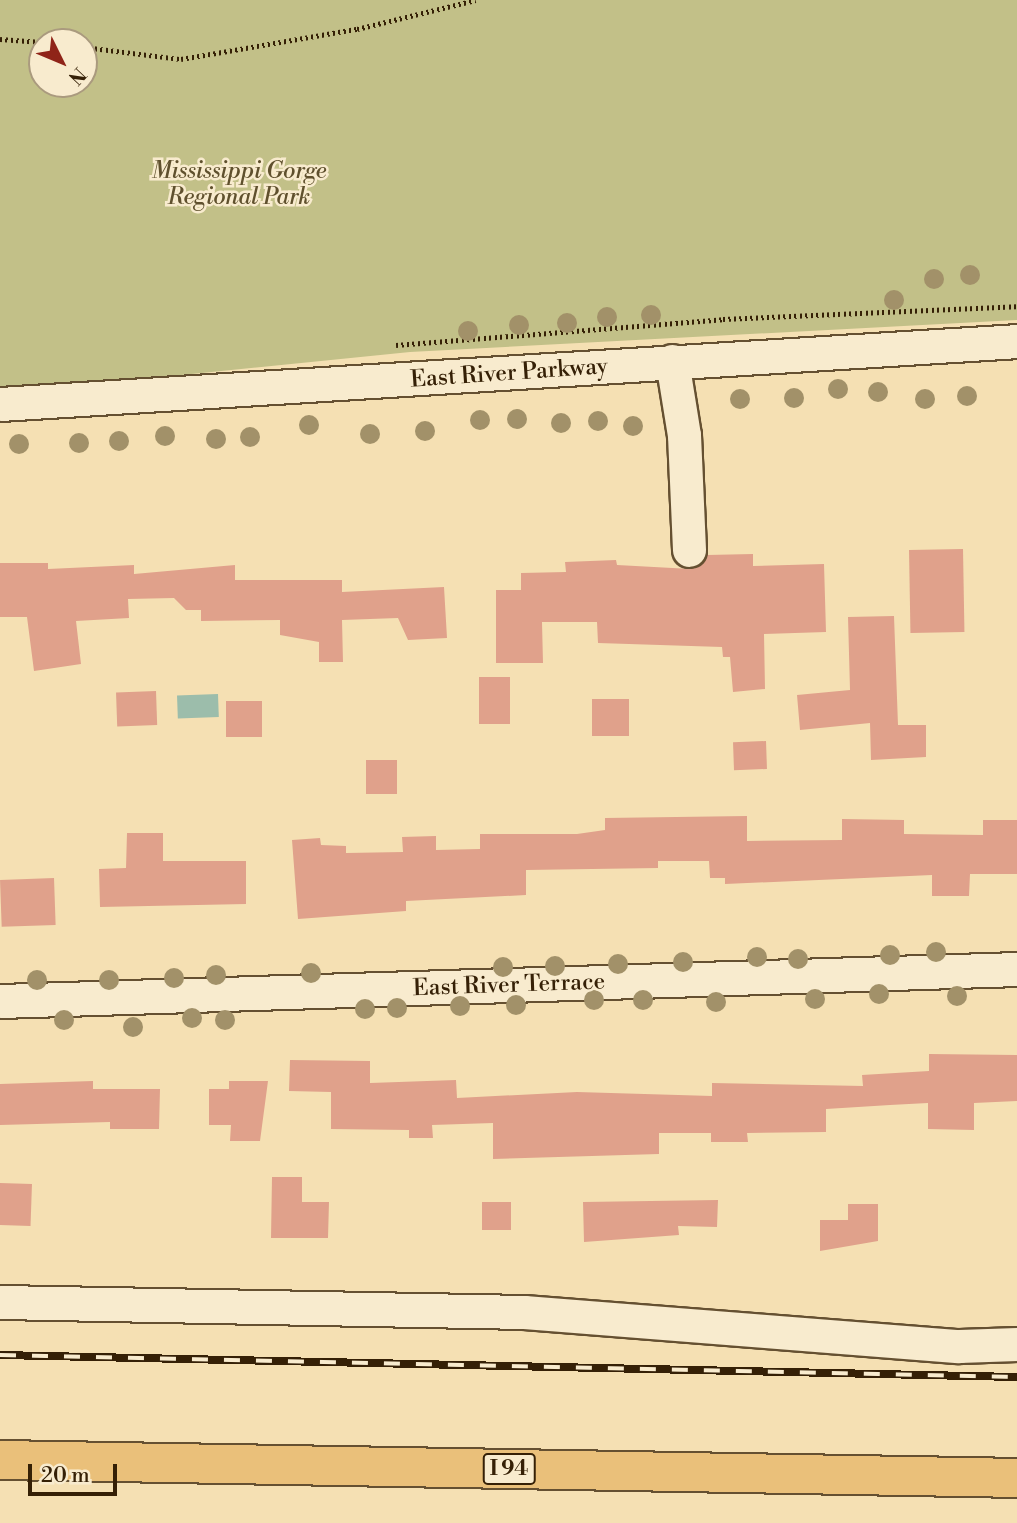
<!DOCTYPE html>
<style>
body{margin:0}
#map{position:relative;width:1017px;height:1523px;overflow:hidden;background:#f5e0b3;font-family:"Libre Bodoni",serif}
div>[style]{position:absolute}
.green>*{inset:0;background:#c2c088}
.water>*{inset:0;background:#9cbdab;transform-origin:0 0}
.building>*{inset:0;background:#e0a18b;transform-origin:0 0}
.path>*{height:4.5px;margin-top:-2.25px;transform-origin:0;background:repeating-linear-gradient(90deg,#352006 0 2px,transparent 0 5.5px)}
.roads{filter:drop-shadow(2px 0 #655031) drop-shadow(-2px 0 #655031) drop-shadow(0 2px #655031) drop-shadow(0 -2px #655031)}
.minor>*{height:33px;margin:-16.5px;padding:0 16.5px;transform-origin:16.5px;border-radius:16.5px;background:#f8ebce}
.highway>*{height:38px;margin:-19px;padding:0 19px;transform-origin:19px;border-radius:19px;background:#eac07a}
.rail>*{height:8px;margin-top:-4px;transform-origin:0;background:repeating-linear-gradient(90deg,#f8ebce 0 16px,#352006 0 32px);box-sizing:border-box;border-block:2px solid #352006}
.trees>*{width:20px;height:20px;margin:-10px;border-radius:50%;background:#a29169}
span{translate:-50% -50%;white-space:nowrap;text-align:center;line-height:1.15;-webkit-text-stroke:5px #f8ebce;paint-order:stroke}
.shield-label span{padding:2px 5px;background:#f8ebce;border:2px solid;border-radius:5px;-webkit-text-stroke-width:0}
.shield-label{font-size:21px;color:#352006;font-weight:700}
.park-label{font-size:23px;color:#5f502d;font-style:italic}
.street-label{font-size:23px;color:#352006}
.north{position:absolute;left:28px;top:28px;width:70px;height:70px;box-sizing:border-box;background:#f8ebce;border:2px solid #aa9a7e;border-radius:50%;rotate:133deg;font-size:19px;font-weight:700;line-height:28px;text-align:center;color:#352006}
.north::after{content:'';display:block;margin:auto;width:24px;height:32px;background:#8f2418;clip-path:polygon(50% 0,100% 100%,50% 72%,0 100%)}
.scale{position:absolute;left:28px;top:1464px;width:89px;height:32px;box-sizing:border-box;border:4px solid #352006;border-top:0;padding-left:9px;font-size:21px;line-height:24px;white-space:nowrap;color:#352006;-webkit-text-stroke:5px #f8ebce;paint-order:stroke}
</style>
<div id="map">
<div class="green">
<i style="clip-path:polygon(evenodd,0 0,1017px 0,1017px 320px,410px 352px,152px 378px,0 413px,0 0,42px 42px,84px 42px,84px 84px,42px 84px,42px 42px)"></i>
</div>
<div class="water">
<i style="left:218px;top:694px;width:23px;height:41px;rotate:88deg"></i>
</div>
<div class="building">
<i style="left:963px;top:549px;width:83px;height:54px;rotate:89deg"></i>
<i style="clip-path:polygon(753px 554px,753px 566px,824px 564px,826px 632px,764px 634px,765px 689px,733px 692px,730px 657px,723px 657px,722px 647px,598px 643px,597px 622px,542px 622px,543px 663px,496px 663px,496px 590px,521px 590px,521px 573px,566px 572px,565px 562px,616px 560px,617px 565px,691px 569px,707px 555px)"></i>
<i style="clip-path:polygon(0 563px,48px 563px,48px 569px,134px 565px,134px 574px,235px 565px,235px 580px,342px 580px,342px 592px,444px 587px,447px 638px,408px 640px,398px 618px,342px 620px,343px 662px,319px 662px,319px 642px,280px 635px,280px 620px,201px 621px,201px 610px,186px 610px,174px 598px,128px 599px,129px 618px,76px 621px,81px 664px,34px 671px,27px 617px,0 617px)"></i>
<i style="clip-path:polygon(894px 616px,898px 725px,926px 725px,926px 757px,871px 760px,870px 723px,800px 730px,797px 695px,850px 690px,848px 617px)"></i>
<i style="left:479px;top:677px;width:31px;height:47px"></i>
<i style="left:156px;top:691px;width:34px;height:40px;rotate:88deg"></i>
<i style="left:592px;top:699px;width:37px;height:37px"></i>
<i style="left:262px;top:701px;width:36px;height:36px;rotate:90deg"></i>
<i style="left:766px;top:741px;width:28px;height:33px;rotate:88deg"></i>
<i style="left:366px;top:760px;width:31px;height:34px"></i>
<i style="clip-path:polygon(747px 816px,747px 841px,842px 840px,842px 819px,904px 820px,904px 834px,983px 835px,983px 820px,1017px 820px,1017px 874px,970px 874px,969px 896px,932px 896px,932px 875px,725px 884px,725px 878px,710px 878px,709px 861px,658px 861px,658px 868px,526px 870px,526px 895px,406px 901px,406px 911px,298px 919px,292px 840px,320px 838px,321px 845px,346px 846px,346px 853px,403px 852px,402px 837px,436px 836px,436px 850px,480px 849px,480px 834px,577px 834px,605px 830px,605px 818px)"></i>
<i style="clip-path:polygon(127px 833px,163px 833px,163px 861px,246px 861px,246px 904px,100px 907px,99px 869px,126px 868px)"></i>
<i style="left:54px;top:878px;width:47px;height:54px;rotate:88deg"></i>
<i style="clip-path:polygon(929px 1054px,1017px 1055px,1017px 1101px,974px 1103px,974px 1130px,928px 1129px,928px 1103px,890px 1105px,826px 1109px,826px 1132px,747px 1133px,748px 1142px,711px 1142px,711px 1133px,659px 1133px,659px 1154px,493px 1159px,493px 1123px,432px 1125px,433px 1138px,409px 1138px,409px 1130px,331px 1129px,331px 1092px,289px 1091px,290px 1060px,370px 1061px,370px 1083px,456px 1080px,457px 1098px,577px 1092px,712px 1096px,712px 1083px,863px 1086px,862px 1075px,929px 1071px)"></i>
<i style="clip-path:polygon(93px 1081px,93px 1089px,160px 1089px,159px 1129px,110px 1129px,110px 1122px,0 1125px,0 1084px)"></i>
<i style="clip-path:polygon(229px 1081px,268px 1081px,260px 1141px,230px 1141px,231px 1125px,209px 1125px,209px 1089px,229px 1089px)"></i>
<i style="clip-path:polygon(272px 1177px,302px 1177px,302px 1202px,329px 1202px,328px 1238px,271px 1238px)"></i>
<i style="left:0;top:1183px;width:32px;height:42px;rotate:2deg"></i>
<i style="clip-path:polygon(718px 1200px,717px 1227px,678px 1226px,679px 1235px,584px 1242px,583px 1202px)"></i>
<i style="left:482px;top:1202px;width:29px;height:28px"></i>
<i style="clip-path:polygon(848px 1204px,878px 1204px,878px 1241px,820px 1251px,820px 1220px,848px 1220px)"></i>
</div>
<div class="path">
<i style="left:0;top:39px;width:42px;rotate:4.1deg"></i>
<i style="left:84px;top:47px;width:98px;rotate:7.1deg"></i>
<i style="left:181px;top:59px;width:179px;rotate:-9.7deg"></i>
<i style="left:357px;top:29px;width:122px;rotate:-13.7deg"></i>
<i style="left:396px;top:345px;width:328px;rotate:-4.5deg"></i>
<i style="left:723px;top:319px;width:294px;rotate:-2.5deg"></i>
</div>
<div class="roads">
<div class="minor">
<i style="left:672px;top:361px;width:75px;rotate:80.8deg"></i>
<i style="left:684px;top:435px;width:115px;rotate:87.5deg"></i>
<i style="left:0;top:404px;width:1019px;rotate:-3.54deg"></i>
<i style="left:0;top:1001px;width:1018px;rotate:-1.8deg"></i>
<i style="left:0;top:1302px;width:524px;rotate:1.09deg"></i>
<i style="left:524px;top:1312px;width:436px;rotate:4.5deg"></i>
<i style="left:959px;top:1346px;width:58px;rotate:-2deg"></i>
</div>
<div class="highway">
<i style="left:0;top:1460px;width:1017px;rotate:1.01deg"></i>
</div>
</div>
<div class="rail">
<i style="left:0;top:1355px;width:1017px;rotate:1.24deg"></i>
</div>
<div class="trees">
<i style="left:970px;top:275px"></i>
<i style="left:934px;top:279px"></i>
<i style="left:894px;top:300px"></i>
<i style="left:651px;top:315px"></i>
<i style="left:607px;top:317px"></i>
<i style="left:567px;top:323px"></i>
<i style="left:519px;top:325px"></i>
<i style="left:468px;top:331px"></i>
<i style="left:838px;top:389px"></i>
<i style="left:878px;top:392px"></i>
<i style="left:967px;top:396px"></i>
<i style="left:794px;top:398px"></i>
<i style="left:740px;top:399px"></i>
<i style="left:925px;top:399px"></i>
<i style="left:517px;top:419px"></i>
<i style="left:480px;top:420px"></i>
<i style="left:598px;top:421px"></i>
<i style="left:561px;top:423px"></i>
<i style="left:309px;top:425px"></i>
<i style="left:633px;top:426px"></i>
<i style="left:425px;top:431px"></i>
<i style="left:370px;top:434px"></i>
<i style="left:165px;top:436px"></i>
<i style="left:250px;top:437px"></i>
<i style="left:216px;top:439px"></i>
<i style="left:119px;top:441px"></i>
<i style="left:79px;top:443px"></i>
<i style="left:19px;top:444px"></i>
<i style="left:936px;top:952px"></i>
<i style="left:890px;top:955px"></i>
<i style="left:757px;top:957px"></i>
<i style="left:798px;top:959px"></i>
<i style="left:683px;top:962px"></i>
<i style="left:618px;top:964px"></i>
<i style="left:555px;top:966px"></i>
<i style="left:503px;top:967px"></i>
<i style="left:311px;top:973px"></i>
<i style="left:216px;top:975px"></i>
<i style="left:174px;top:978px"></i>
<i style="left:37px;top:980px"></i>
<i style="left:109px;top:980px"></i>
<i style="left:879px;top:994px"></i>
<i style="left:957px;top:996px"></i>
<i style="left:815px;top:999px"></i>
<i style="left:594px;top:1000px"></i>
<i style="left:643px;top:1000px"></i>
<i style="left:716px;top:1002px"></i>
<i style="left:516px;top:1005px"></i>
<i style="left:460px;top:1006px"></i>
<i style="left:397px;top:1008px"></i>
<i style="left:365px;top:1009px"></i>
<i style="left:192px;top:1018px"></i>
<i style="left:64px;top:1020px"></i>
<i style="left:225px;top:1020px"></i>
<i style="left:133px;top:1027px"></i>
</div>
<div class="shield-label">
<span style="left:509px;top:1469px">I 94</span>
</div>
<div class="park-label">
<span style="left:239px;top:184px">Mississippi Gorge<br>Regional Park</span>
</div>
<div class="street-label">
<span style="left:509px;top:373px;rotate:-4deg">East River Parkway</span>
<span style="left:509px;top:985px;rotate:-2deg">East River Terrace</span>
</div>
<div class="north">N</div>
<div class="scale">20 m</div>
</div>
